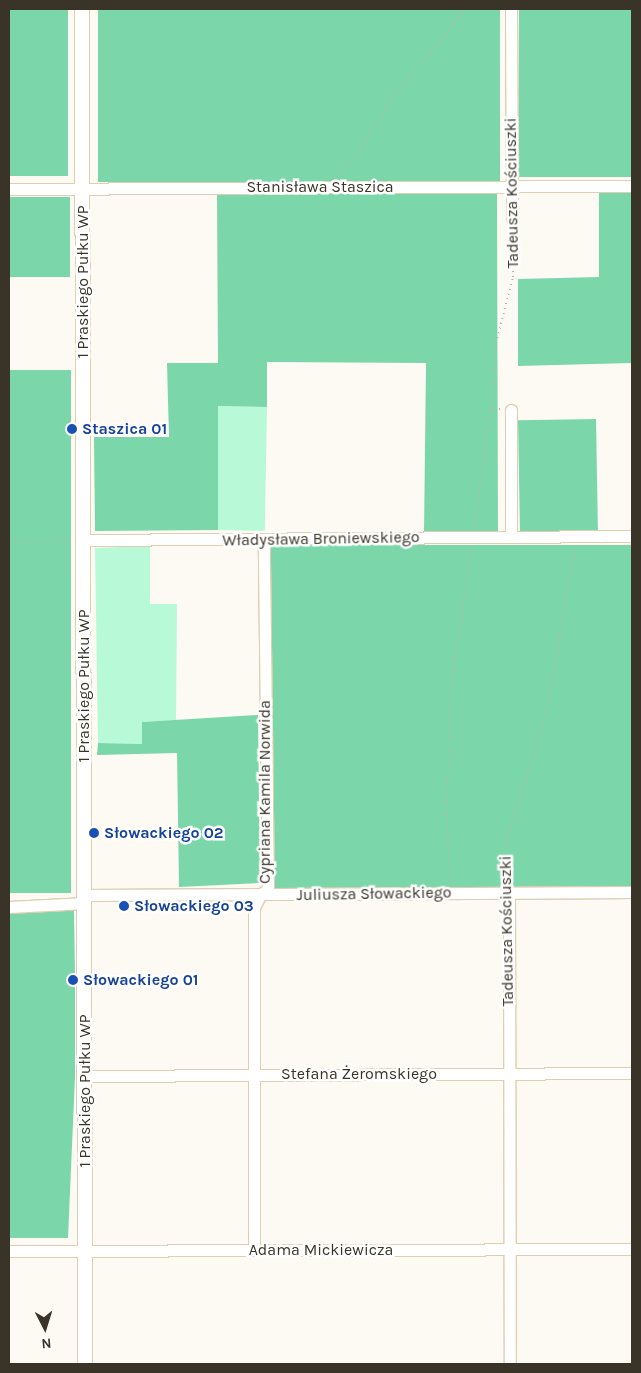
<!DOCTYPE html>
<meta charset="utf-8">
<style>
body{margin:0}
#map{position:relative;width:641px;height:1373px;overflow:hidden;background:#fdfaf4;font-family:Karla,sans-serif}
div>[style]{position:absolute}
.green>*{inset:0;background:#b8fad7;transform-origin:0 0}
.forest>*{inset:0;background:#7bd7aa;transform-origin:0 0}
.path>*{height:2px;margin-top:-1px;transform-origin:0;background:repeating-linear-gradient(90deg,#b9b5ad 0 1px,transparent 0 5px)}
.roads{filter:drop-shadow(1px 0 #decfb1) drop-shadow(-1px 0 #decfb1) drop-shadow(0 1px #decfb1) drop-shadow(0 -1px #decfb1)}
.minor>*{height:11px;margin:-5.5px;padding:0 5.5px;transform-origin:5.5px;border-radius:5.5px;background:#fff}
.tertiary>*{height:14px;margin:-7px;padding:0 7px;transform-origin:7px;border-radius:7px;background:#fff}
.dots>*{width:14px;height:14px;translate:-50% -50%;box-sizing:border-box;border:2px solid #fff;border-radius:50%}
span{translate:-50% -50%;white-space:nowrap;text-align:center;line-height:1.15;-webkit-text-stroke:5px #fff;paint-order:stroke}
.street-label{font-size:16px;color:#3a3428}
.transit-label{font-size:16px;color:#164399;font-weight:700}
.left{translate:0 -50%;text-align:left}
.frame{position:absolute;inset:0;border:10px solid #3a3428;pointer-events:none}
.north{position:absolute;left:20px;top:1303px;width:50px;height:50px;-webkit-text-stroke:4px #fff;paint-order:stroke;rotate:175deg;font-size:14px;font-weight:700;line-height:20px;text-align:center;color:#3a3428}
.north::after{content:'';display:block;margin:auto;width:18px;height:22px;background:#3a3428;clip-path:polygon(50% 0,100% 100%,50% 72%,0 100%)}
</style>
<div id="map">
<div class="green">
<i style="left:218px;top:406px;width:49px;height:124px;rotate:1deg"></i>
<i style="clip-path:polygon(150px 546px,150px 604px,177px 604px,176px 720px,143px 722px,142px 744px,98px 743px,95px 548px)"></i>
</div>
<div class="forest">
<i style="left:9px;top:9px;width:59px;height:167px"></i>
<i style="left:98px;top:9px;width:402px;height:173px"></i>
<i style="left:519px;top:9px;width:113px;height:168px"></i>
<i style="clip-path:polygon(599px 191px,632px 191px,632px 363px,518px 366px,518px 279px,599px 277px)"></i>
<i style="clip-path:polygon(497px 192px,498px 532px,424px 532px,426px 363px,267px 362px,267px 407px,218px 406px,218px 530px,95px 531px,94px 437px,169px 437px,167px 363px,218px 363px,217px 195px)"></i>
<i style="left:9px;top:197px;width:61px;height:80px"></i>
<i style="left:71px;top:370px;width:523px;height:62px;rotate:90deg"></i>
<i style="left:596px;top:419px;width:112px;height:78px;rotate:89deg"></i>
<i style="left:270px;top:545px;width:362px;height:344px"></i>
<i style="clip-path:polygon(258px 715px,260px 883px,179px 887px,177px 753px,97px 755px,98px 743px,142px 744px,142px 722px)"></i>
<i style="clip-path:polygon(74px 909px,75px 975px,71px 976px,72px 984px,75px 984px,75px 1077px,68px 1238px,9px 1238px,9px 910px)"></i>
</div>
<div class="path">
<i style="left:335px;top:177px;width:38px;rotate:-47deg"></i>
<i style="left:361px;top:149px;width:54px;rotate:-58.7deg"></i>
<i style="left:389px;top:103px;width:121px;rotate:-51deg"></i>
<i style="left:500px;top:409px;width:9px;rotate:180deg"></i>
<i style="left:491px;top:409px;width:66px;rotate:-85.7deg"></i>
<i style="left:496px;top:343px;width:68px;rotate:-75.6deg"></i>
<i style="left:513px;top:277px;width:49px;rotate:-90deg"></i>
<i style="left:474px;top:526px;width:118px;rotate:-81.7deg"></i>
<i style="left:9px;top:541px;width:62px;rotate:-0.9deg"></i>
<i style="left:451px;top:881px;width:83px;rotate:-94.1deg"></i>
<i style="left:445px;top:798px;width:46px;rotate:-82.6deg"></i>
<i style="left:451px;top:752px;width:60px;rotate:-90deg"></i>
<i style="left:451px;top:692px;width:145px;rotate:-82.1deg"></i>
<i style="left:504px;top:881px;width:36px;rotate:-88deg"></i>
<i style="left:505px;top:845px;width:138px;rotate:-72.7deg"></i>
<i style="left:546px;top:713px;width:168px;rotate:-80deg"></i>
</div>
<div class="roads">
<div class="minor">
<i style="left:511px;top:9px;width:209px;rotate:89.7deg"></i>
<i style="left:9px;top:189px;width:623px;rotate:-0.28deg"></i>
<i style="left:511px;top:410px;width:126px;rotate:90deg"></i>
<i style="left:84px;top:540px;width:548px;rotate:-0.42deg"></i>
<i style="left:509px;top:893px;width:471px;rotate:89.9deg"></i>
<i style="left:85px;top:895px;width:547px;rotate:-0.31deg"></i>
<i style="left:9px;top:907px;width:76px;rotate:-3deg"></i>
<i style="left:85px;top:1076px;width:547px;rotate:-0.31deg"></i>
<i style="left:254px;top:1250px;width:342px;rotate:-90deg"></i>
<i style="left:254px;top:908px;width:14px;rotate:-65deg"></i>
<i style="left:260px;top:895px;width:10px;rotate:-37deg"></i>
<i style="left:268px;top:889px;width:349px;rotate:-90.7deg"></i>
<i style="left:9px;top:1251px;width:623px;rotate:-0.18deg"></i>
</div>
<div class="tertiary">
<i style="left:82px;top:9px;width:1355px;rotate:89.87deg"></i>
</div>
</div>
<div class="dots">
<i style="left:72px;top:429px;background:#1a4fb4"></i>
<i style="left:94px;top:833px;background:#1a4fb4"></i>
<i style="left:124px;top:906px;background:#1a4fb4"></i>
<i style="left:73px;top:980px;background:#1a4fb4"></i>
</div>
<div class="street-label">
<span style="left:320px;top:187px">Stanisława Staszica</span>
<span style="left:512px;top:193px;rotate:-91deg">Tadeusza Kościuszki</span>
<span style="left:83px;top:282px;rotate:-90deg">1 Praskiego Pułku WP</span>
<span style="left:321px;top:539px;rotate:-1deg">Władysława Broniewskiego</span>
<span style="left:84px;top:686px;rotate:-90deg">1 Praskiego Pułku WP</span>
<span style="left:265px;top:792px;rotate:-90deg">Cypriana Kamila Norwida</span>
<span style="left:374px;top:894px;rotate:-1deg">Juliusza Słowackiego</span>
<span style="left:507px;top:931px;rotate:-91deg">Tadeusza Kościuszki</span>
<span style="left:359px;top:1074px">Stefana Żeromskiego</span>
<span style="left:85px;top:1091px;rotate:-90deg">1 Praskiego Pułku WP</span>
<span style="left:321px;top:1250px">Adama Mickiewicza</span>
</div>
<div class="transit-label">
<span class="left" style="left:82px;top:429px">Staszica 01</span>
<span class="left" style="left:104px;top:833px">Słowackiego 02</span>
<span class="left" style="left:134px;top:906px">Słowackiego 03</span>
<span class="left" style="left:83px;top:980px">Słowackiego 01</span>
</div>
<div class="frame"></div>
<div class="north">N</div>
</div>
